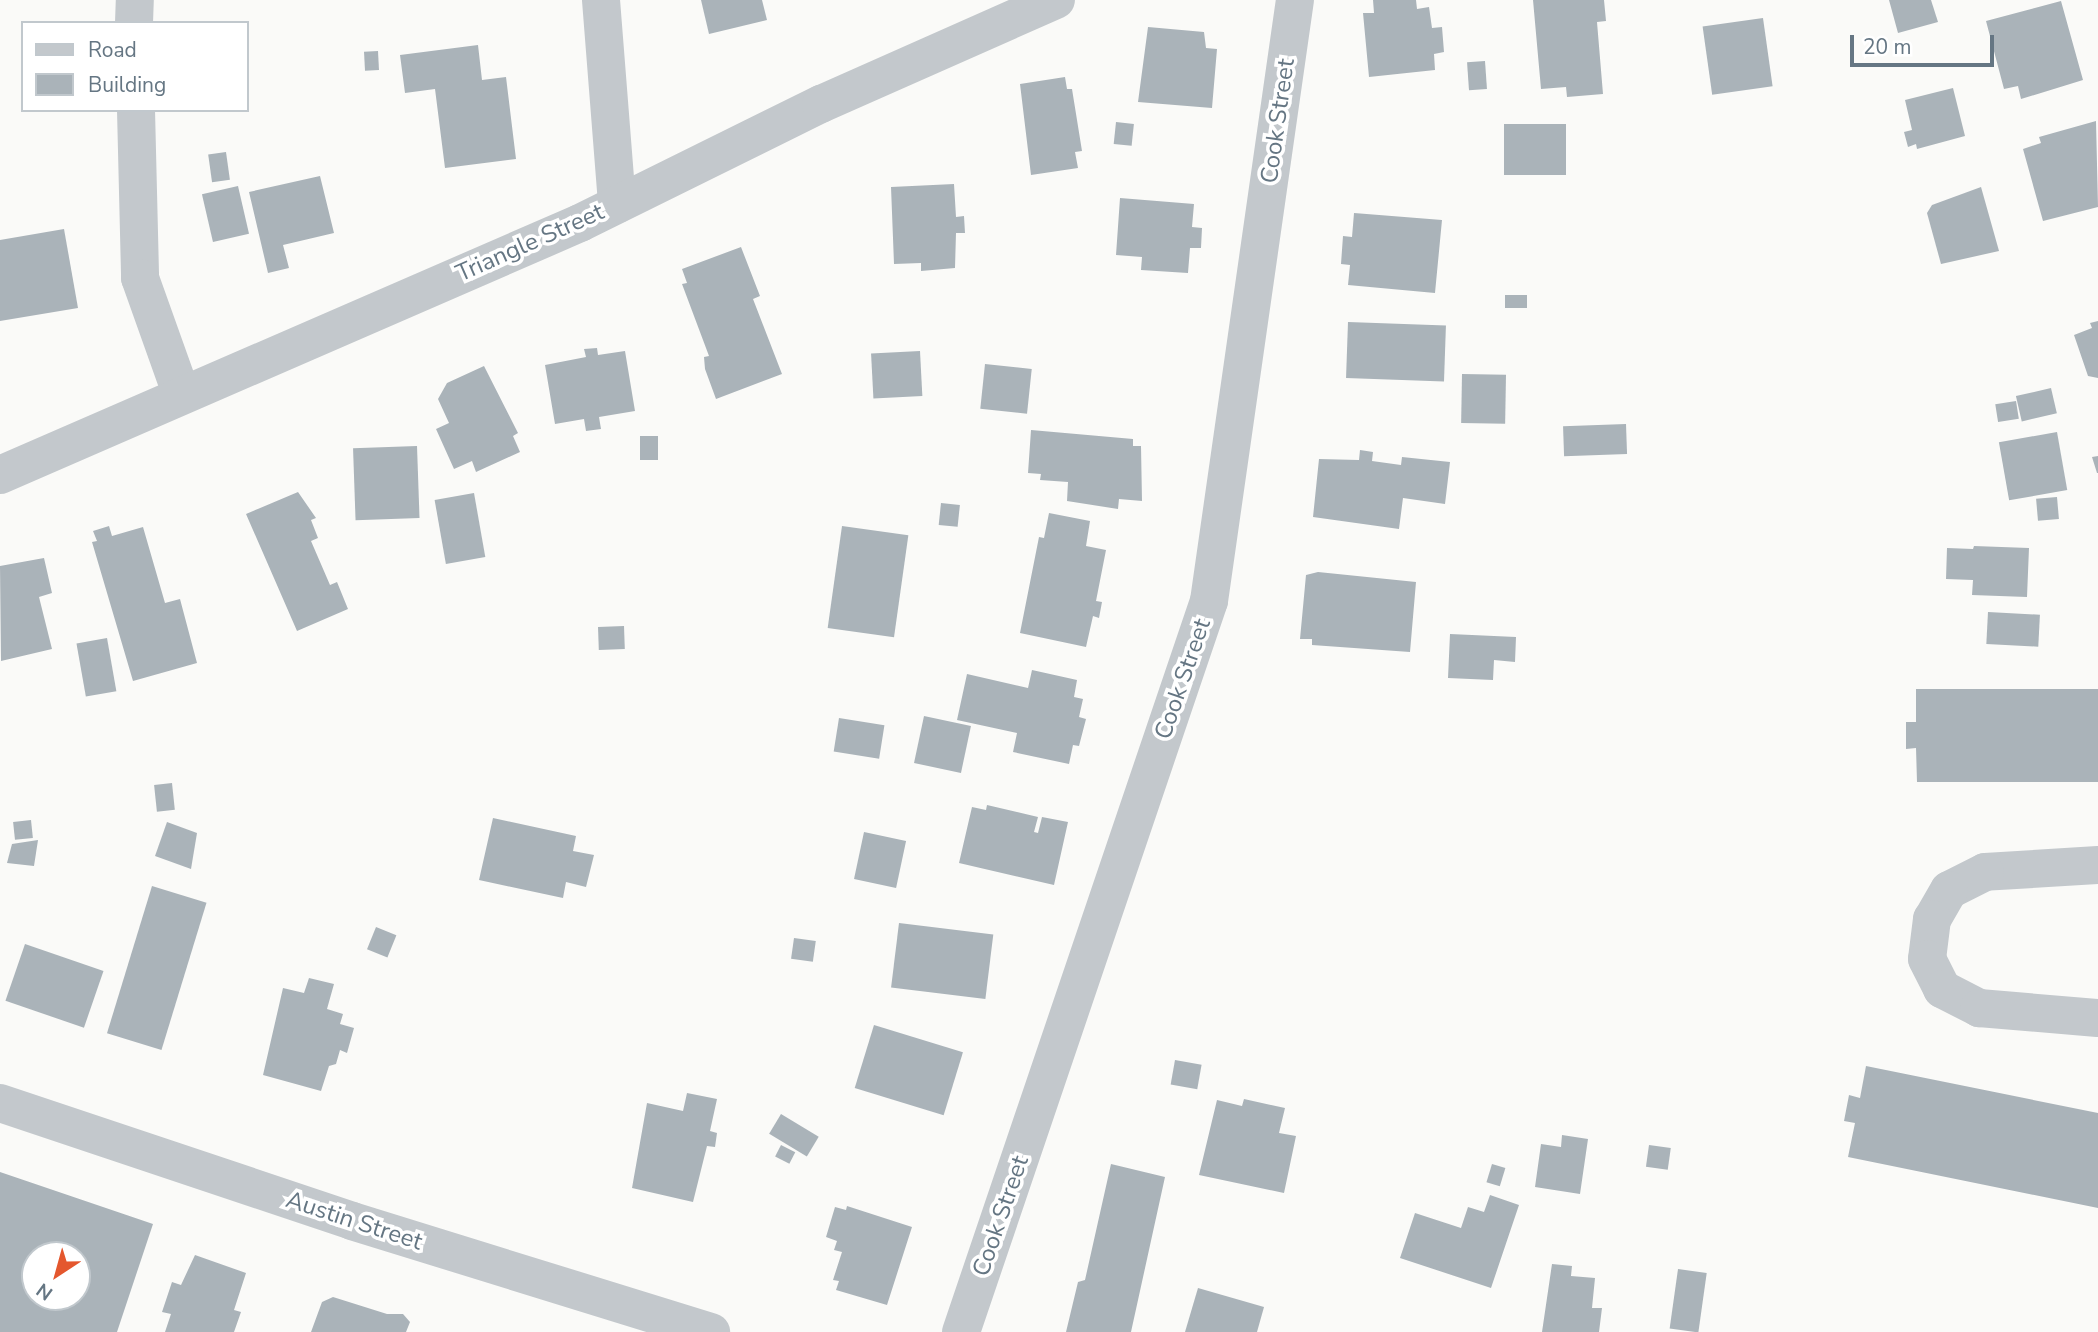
<!DOCTYPE html>
<style>
body{margin:0}
#map{position:relative;width:2098px;height:1332px;overflow:hidden;background:#fafaf8;font-family:"Nunito Sans",sans-serif}
div>[style]{position:absolute}
.building>*{inset:0;background:#aab3b9;transform-origin:0 0}
.minor>*{height:38px;margin:-19px;padding:0 19px;transform-origin:19px;border-radius:19px;background:#c3c8cc}
span{translate:-50% -50%;white-space:nowrap;text-align:center;line-height:1.15;-webkit-text-stroke:7px #fff;paint-order:stroke}
.street-label{font-size:24px;color:#657683}
.legend{position:absolute;left:21px;top:21px;width:228px;height:91px;box-sizing:border-box;background:#fff;border:2px solid #c1c8cd;margin:0;padding:9px 12px;list-style:none;font-size:21px;color:#657683}
.legend li{display:flex;align-items:center;gap:14px;height:35px}
.legend b{width:35px;border:2px solid #c1c8cd}
.north{position:absolute;left:21px;top:1241px;width:70px;height:70px;box-sizing:border-box;background:#fff;border:2px solid #c1c8cd;border-radius:50%;rotate:216deg;font-size:19px;font-weight:700;line-height:28px;text-align:center;color:#657683}
.north::after{content:'';display:block;margin:auto;width:24px;height:32px;background:#e4572e;clip-path:polygon(50% 0,100% 100%,50% 72%,0 100%)}
.scale{position:absolute;left:1850px;top:35px;width:144px;height:32px;box-sizing:border-box;border:4px solid #657683;border-top:0;padding-left:9px;font-size:21px;line-height:24px;white-space:nowrap;color:#657683;-webkit-text-stroke:5px #fff;paint-order:stroke}
</style>
<div id="map">
<div class="building">
<i style="clip-path:polygon(701px 0,762px 0,767px 20px,709px 34px)"></i>
<i style="clip-path:polygon(1373px 0,1416px 0,1417px 9px,1429px 7px,1432px 28px,1442px 27px,1444px 52px,1434px 54px,1435px 70px,1369px 77px,1363px 13px,1374px 13px)"></i>
<i style="clip-path:polygon(1533px 0,1604px 0,1606px 21px,1597px 22px,1603px 94px,1567px 97px,1566px 87px,1541px 89px)"></i>
<i style="clip-path:polygon(1889px 0,1931px 0,1938px 22px,1898px 33px)"></i>
<i style="clip-path:polygon(2061px 1px,2083px 80px,2021px 99px,2018px 86px,2004px 89px,1986px 21px)"></i>
<i style="left:1763px;top:18px;width:69px;height:61px;rotate:82deg"></i>
<i style="clip-path:polygon(1148px 27px,1204px 32px,1206px 48px,1217px 49px,1212px 108px,1138px 102px)"></i>
<i style="clip-path:polygon(478px 45px,482px 80px,506px 77px,516px 159px,445px 168px,435px 89px,405px 93px,400px 55px)"></i>
<i style="left:378px;top:51px;width:19px;height:14px;rotate:87deg"></i>
<i style="left:1485px;top:61px;width:28px;height:18px;rotate:86deg"></i>
<i style="clip-path:polygon(1065px 77px,1067px 89px,1072px 89px,1082px 151px,1075px 152px,1078px 168px,1031px 175px,1020px 84px)"></i>
<i style="clip-path:polygon(1953px 88px,1965px 136px,1917px 149px,1916px 144px,1908px 147px,1904px 132px,1912px 130px,1905px 100px)"></i>
<i style="clip-path:polygon(2096px 121px,2098px 207px,2043px 221px,2023px 149px,2041px 143px,2039px 137px)"></i>
<i style="left:1116px;top:122px;width:18px;height:22px;rotate:6deg"></i>
<i style="left:1566px;top:124px;width:51px;height:62px;rotate:90deg"></i>
<i style="left:226px;top:152px;width:28px;height:18px;rotate:82deg"></i>
<i style="clip-path:polygon(320px 176px,334px 233px,283px 245px,289px 268px,268px 273px,249px 192px)"></i>
<i style="clip-path:polygon(954px 184px,956px 217px,964px 216px,965px 233px,956px 233px,955px 268px,921px 271px,921px 263px,894px 264px,891px 187px)"></i>
<i style="left:238px;top:186px;width:49px;height:37px;rotate:77deg"></i>
<i style="clip-path:polygon(1981px 187px,1999px 251px,1941px 264px,1927px 213px,1932px 205px)"></i>
<i style="clip-path:polygon(1120px 198px,1194px 204px,1192px 227px,1202px 228px,1201px 248px,1190px 248px,1188px 273px,1141px 270px,1142px 257px,1116px 255px)"></i>
<i style="clip-path:polygon(1354px 213px,1442px 220px,1435px 293px,1348px 285px,1350px 265px,1341px 264px,1343px 236px,1352px 237px)"></i>
<i style="clip-path:polygon(64px 229px,78px 308px,0 321px,0 240px)"></i>
<i style="clip-path:polygon(741px 247px,760px 296px,753px 299px,782px 374px,716px 399px,705px 369px,704px 357px,709px 356px,682px 284px,687px 283px,682px 269px)"></i>
<i style="left:1505px;top:295px;width:22px;height:13px"></i>
<i style="clip-path:polygon(2098px 321px,2098px 378px,2088px 376px,2074px 335px,2092px 328px,2090px 323px)"></i>
<i style="left:1348px;top:322px;width:98px;height:56px;rotate:2deg"></i>
<i style="clip-path:polygon(597px 348px,598px 355px,625px 351px,635px 411px,599px 417px,601px 429px,586px 431px,584px 419px,555px 424px,545px 365px,586px 357px,584px 349px)"></i>
<i style="left:920px;top:351px;width:45px;height:49px;rotate:87deg"></i>
<i style="left:985px;top:364px;width:47px;height:45px;rotate:6deg"></i>
<i style="clip-path:polygon(484px 366px,518px 433px,513px 436px,520px 452px,476px 472px,472px 461px,454px 469px,436px 429px,449px 423px,438px 399px,447px 383px)"></i>
<i style="left:1462px;top:374px;width:44px;height:49px;rotate:1deg"></i>
<i style="left:2051px;top:388px;width:26px;height:36px;rotate:77deg"></i>
<i style="left:2016px;top:401px;width:18px;height:21px;rotate:81deg"></i>
<i style="left:1626px;top:424px;width:30px;height:63px;rotate:88deg"></i>
<i style="clip-path:polygon(1031px 430px,1133px 439px,1133px 446px,1141px 446px,1142px 501px,1119px 499px,1118px 509px,1067px 501px,1068px 482px,1040px 480px,1041px 474px,1028px 473px)"></i>
<i style="left:2057px;top:432px;width:59px;height:59px;rotate:80deg"></i>
<i style="left:640px;top:436px;width:18px;height:24px"></i>
<i style="left:417px;top:446px;width:72px;height:64px;rotate:88deg"></i>
<i style="clip-path:polygon(1360px 450px,1373px 452px,1372px 461px,1401px 465px,1402px 457px,1450px 462px,1445px 504px,1403px 498px,1399px 529px,1313px 517px,1319px 459px,1359px 460px)"></i>
<i style="clip-path:polygon(2098px 456px,2098px 473px,2097px 473px,2092px 457px)"></i>
<i style="clip-path:polygon(298px 492px,316px 518px,311px 520px,318px 538px,311px 541px,330px 585px,337px 582px,348px 609px,297px 631px,246px 514px)"></i>
<i style="left:474px;top:493px;width:65px;height:40px;rotate:80deg"></i>
<i style="left:2057px;top:497px;width:22px;height:21px;rotate:85deg"></i>
<i style="left:941px;top:503px;width:19px;height:22px;rotate:6deg"></i>
<i style="clip-path:polygon(1049px 513px,1090px 521px,1086px 546px,1106px 550px,1096px 601px,1102px 602px,1099px 618px,1093px 616px,1086px 647px,1020px 633px,1039px 537px,1044px 538px)"></i>
<i style="clip-path:polygon(109px 526px,112px 536px,143px 527px,165px 603px,180px 599px,197px 663px,133px 681px,92px 542px,97px 541px,93px 531px)"></i>
<i style="left:842px;top:526px;width:67px;height:103px;rotate:8deg"></i>
<i style="clip-path:polygon(1974px 546px,2029px 548px,2027px 597px,1972px 595px,1973px 580px,1946px 579px,1947px 548px,1973px 549px)"></i>
<i style="clip-path:polygon(44px 558px,52px 593px,39px 597px,52px 649px,1px 661px,0 566px)"></i>
<i style="clip-path:polygon(1318px 572px,1416px 582px,1410px 652px,1312px 645px,1312px 639px,1300px 639px,1306px 575px)"></i>
<i style="left:1988px;top:612px;width:52px;height:32px;rotate:3deg"></i>
<i style="left:624px;top:626px;width:23px;height:26px;rotate:88deg"></i>
<i style="clip-path:polygon(1450px 634px,1516px 637px,1515px 662px,1494px 660px,1493px 680px,1448px 678px)"></i>
<i style="left:107px;top:638px;width:54px;height:31px;rotate:80deg"></i>
<i style="clip-path:polygon(1032px 670px,1077px 680px,1074px 697px,1083px 699px,1079px 717px,1086px 719px,1079px 746px,1073px 745px,1069px 764px,1013px 752px,1017px 733px,957px 720px,967px 674px,1028px 688px)"></i>
<i style="clip-path:polygon(1916px 689px,2098px 689px,2098px 782px,1917px 782px,1916px 748px,1906px 749px,1906px 722px,1916px 722px)"></i>
<i style="left:924px;top:716px;width:48px;height:48px;rotate:12deg"></i>
<i style="left:839px;top:718px;width:46px;height:34px;rotate:9deg"></i>
<i style="left:172px;top:783px;width:27px;height:18px;rotate:84deg"></i>
<i style="clip-path:polygon(987px 805px,1038px 817px,1034px 832px,1038px 833px,1042px 817px,1068px 822px,1054px 885px,959px 863px,972px 807px,986px 810px)"></i>
<i style="clip-path:polygon(493px 818px,576px 836px,573px 851px,594px 855px,586px 887px,566px 882px,563px 898px,479px 880px)"></i>
<i style="left:31px;top:820px;width:18px;height:18px;rotate:84deg"></i>
<i style="clip-path:polygon(167px 822px,197px 833px,191px 869px,155px 856px)"></i>
<i style="left:864px;top:832px;width:43px;height:48px;rotate:12deg"></i>
<i style="clip-path:polygon(38px 840px,34px 866px,7px 863px,12px 844px)"></i>
<i style="left:152px;top:886px;width:57px;height:154px;rotate:17deg"></i>
<i style="left:899px;top:923px;width:95px;height:65px;rotate:7deg"></i>
<i style="left:376px;top:927px;width:22px;height:24px;rotate:22deg"></i>
<i style="left:794px;top:938px;width:22px;height:21px;rotate:8deg"></i>
<i style="left:25px;top:944px;width:83px;height:60px;rotate:19deg"></i>
<i style="clip-path:polygon(309px 978px,334px 984px,327px 1009px,343px 1014px,340px 1024px,354px 1028px,347px 1053px,340px 1050px,336px 1064px,329px 1066px,321px 1091px,263px 1075px,283px 988px,304px 993px)"></i>
<i style="left:874px;top:1025px;width:93px;height:66px;rotate:17deg"></i>
<i style="left:1175px;top:1060px;width:27px;height:25px;rotate:10deg"></i>
<i style="clip-path:polygon(1866px 1066px,2098px 1113px,2098px 1208px,1848px 1157px,1855px 1123px,1844px 1121px,1849px 1095px,1860px 1098px)"></i>
<i style="clip-path:polygon(687px 1093px,717px 1099px,710px 1131px,717px 1133px,715px 1147px,707px 1146px,693px 1202px,632px 1188px,647px 1103px,683px 1111px)"></i>
<i style="clip-path:polygon(1244px 1099px,1285px 1108px,1279px 1133px,1296px 1136px,1284px 1193px,1199px 1175px,1217px 1100px,1242px 1106px)"></i>
<i style="left:781px;top:1114px;width:44px;height:23px;rotate:31deg"></i>
<i style="clip-path:polygon(1562px 1135px,1588px 1139px,1580px 1194px,1535px 1187px,1541px 1144px,1561px 1147px)"></i>
<i style="left:781px;top:1145px;width:16px;height:13px;rotate:27deg"></i>
<i style="left:1649px;top:1145px;width:22px;height:22px;rotate:8deg"></i>
<i style="clip-path:polygon(1111px 1164px,1165px 1177px,1131px 1332px,1066px 1332px,1078px 1282px,1085px 1280px)"></i>
<i style="left:1492px;top:1164px;width:14px;height:19px;rotate:17deg"></i>
<i style="clip-path:polygon(evenodd,0 1172px,153px 1224px,117px 1332px,0 1332px,0 1172px,35px 1255px,77px 1255px,77px 1297px,35px 1297px,35px 1255px)"></i>
<i style="clip-path:polygon(1490px 1195px,1519px 1205px,1491px 1288px,1400px 1258px,1415px 1213px,1461px 1228px,1468px 1207px,1484px 1212px)"></i>
<i style="clip-path:polygon(847px 1206px,912px 1227px,887px 1305px,836px 1290px,839px 1281px,833px 1280px,842px 1252px,834px 1250px,837px 1241px,826px 1237px,835px 1207px,846px 1210px)"></i>
<i style="clip-path:polygon(195px 1255px,246px 1273px,234px 1310px,241px 1312px,234px 1332px,165px 1332px,171px 1314px,162px 1312px,172px 1282px,181px 1285px)"></i>
<i style="clip-path:polygon(1552px 1264px,1572px 1266px,1571px 1276px,1595px 1278px,1592px 1308px,1602px 1308px,1599px 1332px,1542px 1332px)"></i>
<i style="left:1678px;top:1269px;width:29px;height:60px;rotate:8deg"></i>
<i style="clip-path:polygon(1198px 1288px,1264px 1307px,1257px 1332px,1185px 1332px)"></i>
<i style="clip-path:polygon(333px 1297px,387px 1314px,403px 1314px,410px 1322px,406px 1332px,311px 1332px,322px 1302px)"></i>
</div>
<div class="minor">
<i style="left:601px;top:0;width:205px;rotate:85.5deg"></i>
<i style="left:134px;top:23px;width:23px;rotate:-88deg"></i>
<i style="left:136px;top:110px;width:168px;rotate:88.6deg"></i>
<i style="left:140px;top:278px;width:122px;rotate:70.4deg"></i>
<i style="left:0;top:475px;width:632px;rotate:-23.48deg"></i>
<i style="left:580px;top:223px;width:269px;rotate:-26.3deg"></i>
<i style="left:821px;top:104px;width:257px;rotate:-23.9deg"></i>
<i style="left:2098px;top:865px;width:113px;rotate:176.5deg"></i>
<i style="left:1985px;top:872px;width:40px;rotate:153.4deg"></i>
<i style="left:1949px;top:890px;width:34px;rotate:120deg"></i>
<i style="left:1932px;top:919px;width:40px;rotate:97.1deg"></i>
<i style="left:1927px;top:959px;width:34px;rotate:63deg"></i>
<i style="left:1942px;top:989px;width:42px;rotate:27.2deg"></i>
<i style="left:1979px;top:1008px;width:119px;rotate:4.8deg"></i>
<i style="left:0;top:1103px;width:371px;rotate:18.5deg"></i>
<i style="left:352px;top:1221px;width:376px;rotate:17.2deg"></i>
<i style="left:961px;top:1332px;width:772px;rotate:-71.26deg"></i>
<i style="left:1209px;top:601px;width:607px;rotate:-81.86deg"></i>
</div>
<div class="street-label">
<span style="left:1278px;top:121px;rotate:-82deg">Cook Street</span>
<span style="left:530px;top:243px;rotate:-24deg">Triangle Street</span>
<span style="left:1183px;top:679px;rotate:-71deg">Cook Street</span>
<span style="left:1001px;top:1216px;rotate:-71deg">Cook Street</span>
<span style="left:354px;top:1221px;rotate:18deg">Austin Street</span>
</div>
<ul class="legend">
<li><b style="height:9px;background:#c3c8cc"></b>Road</li>
<li><b style="height:19px;background:#aab3b9"></b>Building</li>
</ul>
<div class="north">N</div>
<div class="scale">20 m</div>
</div>
